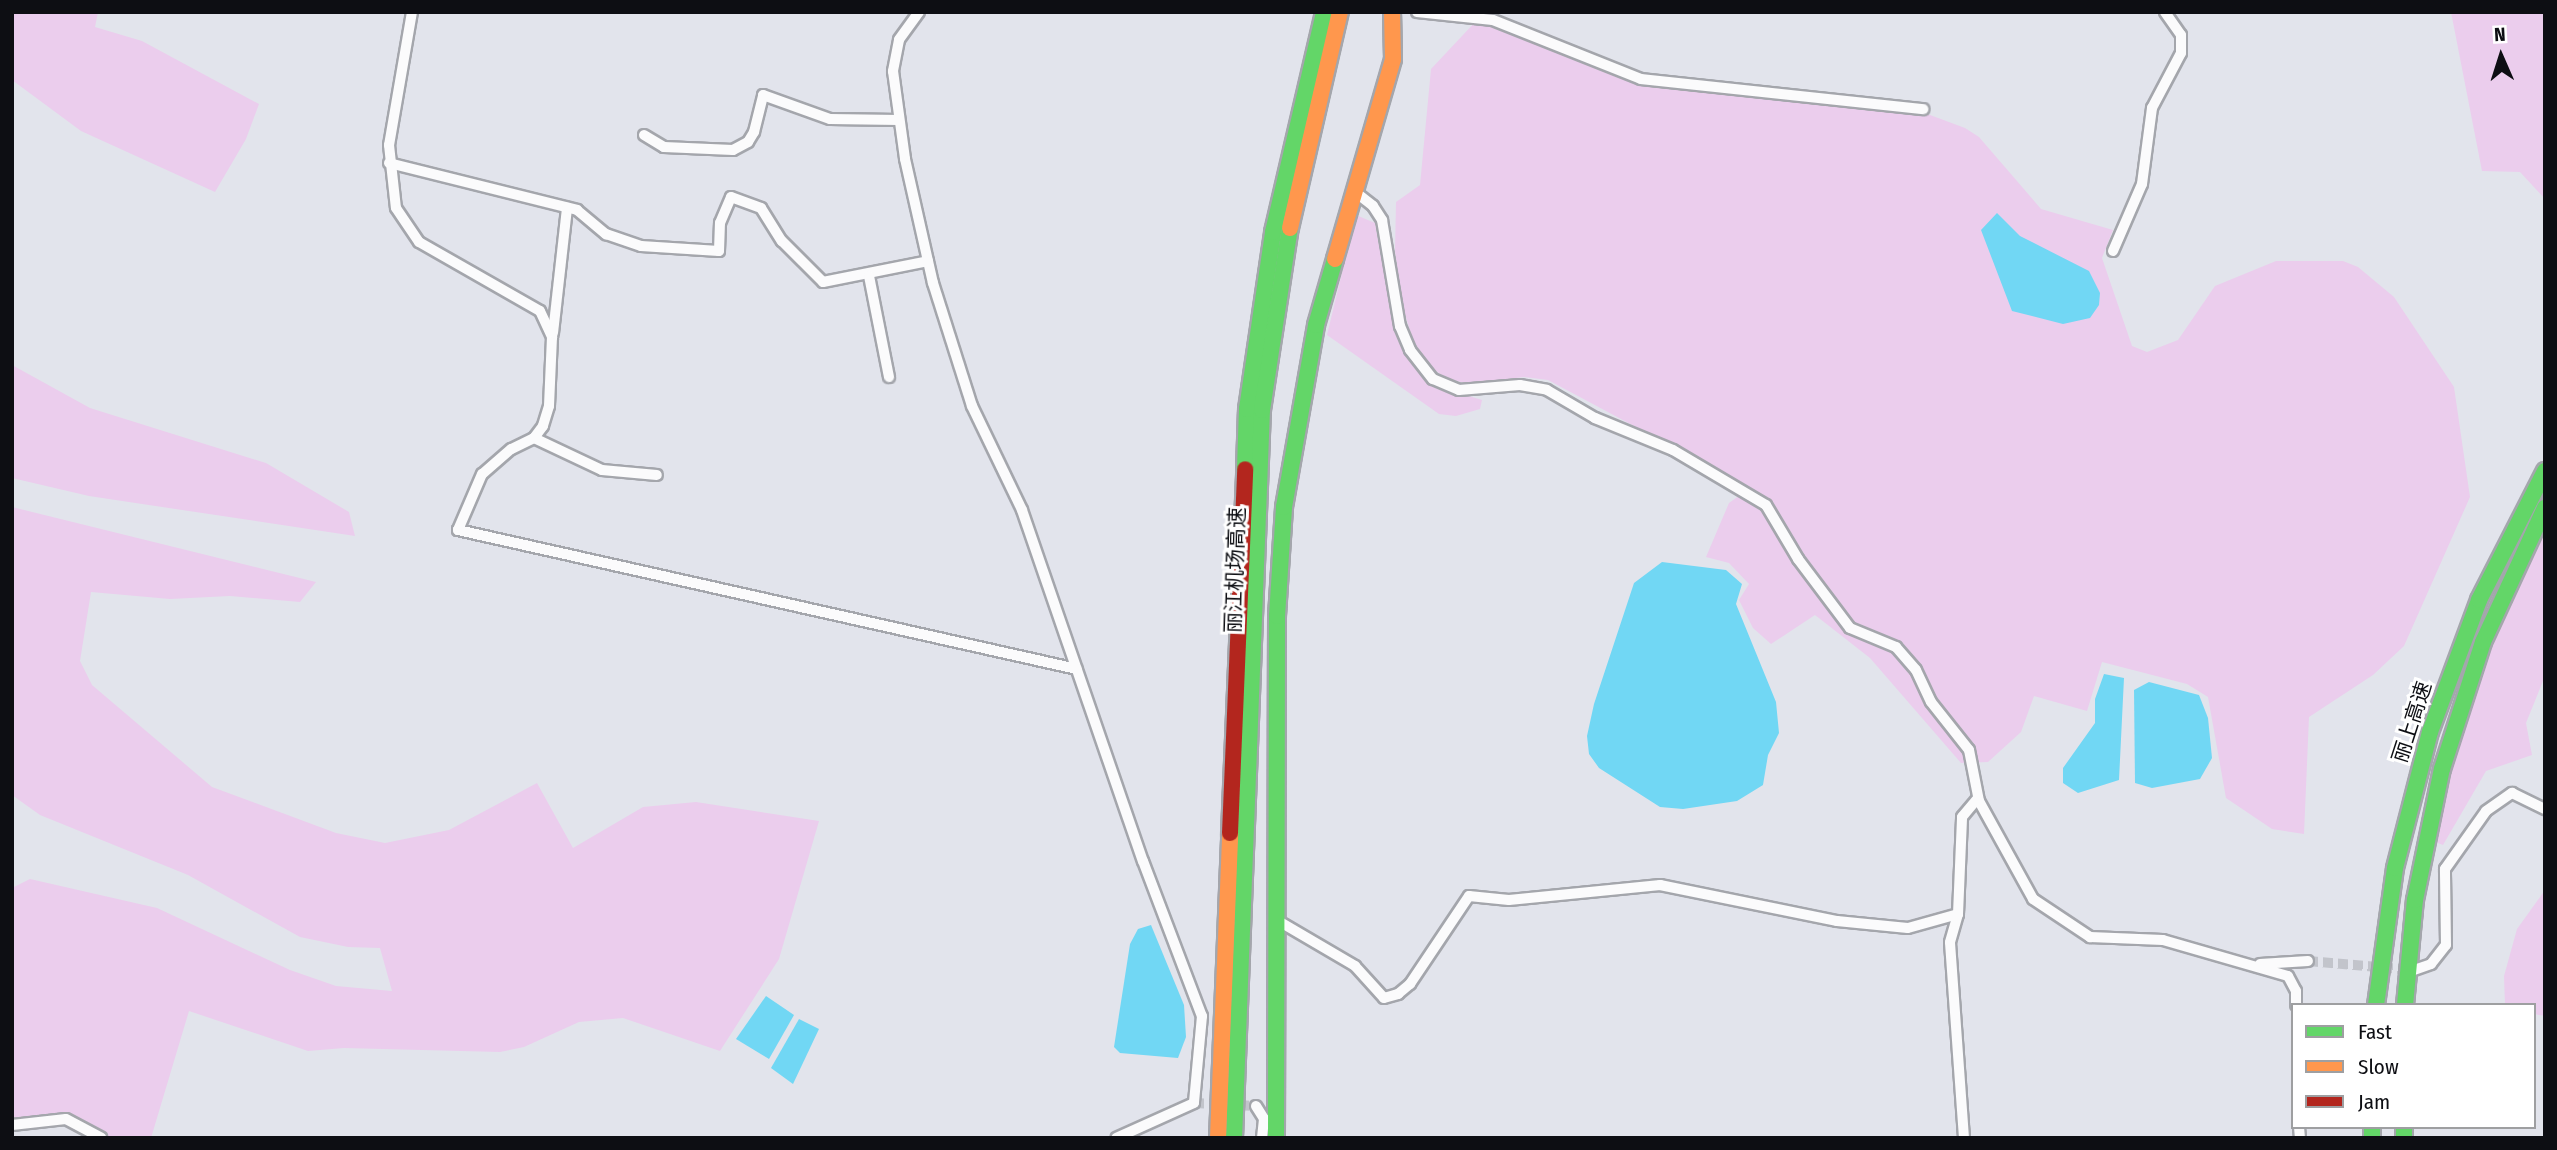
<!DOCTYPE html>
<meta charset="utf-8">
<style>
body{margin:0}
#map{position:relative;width:2557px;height:1150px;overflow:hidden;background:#e2e4ec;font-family:"Fira Sans Condensed","Noto Sans SC",sans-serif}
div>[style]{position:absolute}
.green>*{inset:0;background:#ebcded}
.water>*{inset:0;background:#71d7f4}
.street-tunnel>*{height:10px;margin-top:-5px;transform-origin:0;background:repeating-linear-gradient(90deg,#c2c4cb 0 10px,transparent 0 15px)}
.roads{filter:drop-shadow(2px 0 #a4a6ac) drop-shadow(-2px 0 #a4a6ac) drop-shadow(0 2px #a4a6ac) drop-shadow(0 -2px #a4a6ac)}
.street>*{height:10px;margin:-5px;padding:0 5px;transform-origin:5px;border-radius:5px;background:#fbfbfc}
.fast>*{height:16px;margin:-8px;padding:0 8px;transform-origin:8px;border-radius:8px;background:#63d668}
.slow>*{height:16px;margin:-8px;padding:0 8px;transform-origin:8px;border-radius:8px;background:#ff974d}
.jam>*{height:16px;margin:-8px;padding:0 8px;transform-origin:8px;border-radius:8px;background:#b3261e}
span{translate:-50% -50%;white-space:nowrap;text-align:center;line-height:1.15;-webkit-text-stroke:6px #fff;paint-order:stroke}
.street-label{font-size:21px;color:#0d0e13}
.frame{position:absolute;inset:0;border:14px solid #0d0e13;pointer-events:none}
.legend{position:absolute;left:2291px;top:1003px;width:245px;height:126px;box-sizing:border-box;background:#fff;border:2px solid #9e9fa1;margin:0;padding:9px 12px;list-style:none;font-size:21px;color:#0d0e13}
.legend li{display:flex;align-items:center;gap:14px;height:35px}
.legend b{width:35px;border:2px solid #9e9fa1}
.north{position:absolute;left:2466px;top:21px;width:70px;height:70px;-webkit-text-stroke:5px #fff;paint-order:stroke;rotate:357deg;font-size:19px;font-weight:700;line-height:28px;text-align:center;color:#0d0e13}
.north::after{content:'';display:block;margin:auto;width:24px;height:32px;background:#0d0e13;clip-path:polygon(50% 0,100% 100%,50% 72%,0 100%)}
</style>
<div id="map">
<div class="green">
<i style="clip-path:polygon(12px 12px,98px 12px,95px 27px,142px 41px,259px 104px,246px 139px,215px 192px,81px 131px,12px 80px)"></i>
<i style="clip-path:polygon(2451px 12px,2545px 12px,2545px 199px,2520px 172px,2482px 171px)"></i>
<i style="clip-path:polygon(1477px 20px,1632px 81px,1922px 112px,1965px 128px,1979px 137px,2041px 209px,2113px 230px,2102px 258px,2132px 346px,2147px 352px,2178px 340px,2215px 286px,2276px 261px,2343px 261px,2358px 267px,2394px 297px,2454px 387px,2470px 497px,2404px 646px,2373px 675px,2309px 717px,2304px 834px,2272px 829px,2226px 798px,2208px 697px,2187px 684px,2102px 662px,2087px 711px,2034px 696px,2021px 732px,1988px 762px,1961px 763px,1870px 658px,1815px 615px,1771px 644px,1753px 628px,1739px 600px,1749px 584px,1729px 563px,1706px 557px,1729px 503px,1750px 488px,1548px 380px,1524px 377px,1467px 384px,1444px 377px,1431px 367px,1413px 341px,1402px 304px,1395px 251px,1396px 202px,1420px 185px,1431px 69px)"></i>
<i style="clip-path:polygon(1356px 215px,1375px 223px,1395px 333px,1403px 352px,1433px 385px,1482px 400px,1480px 409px,1456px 416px,1439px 414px,1327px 335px)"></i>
<i style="clip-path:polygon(12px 365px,90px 408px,266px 463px,349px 512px,355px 536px,89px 496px,12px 478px)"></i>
<i style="clip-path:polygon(12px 507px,316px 582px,300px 602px,230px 596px,170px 599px,91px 592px,80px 661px,92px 685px,212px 787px,336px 833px,385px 843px,449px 830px,537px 783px,573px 848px,643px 807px,696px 802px,819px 821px,779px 959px,720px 1051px,623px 1018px,579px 1022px,524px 1047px,500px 1052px,344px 1048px,308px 1051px,189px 1011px,151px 1138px,107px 1138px,80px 1118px,64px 1113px,12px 1118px,12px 888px,30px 879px,157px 908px,290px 970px,336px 986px,392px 991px,380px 948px,348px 947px,300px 937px,188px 875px,40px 815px,12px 795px)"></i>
<i style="clip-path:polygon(2545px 521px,2545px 676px,2526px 723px,2532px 755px,2486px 771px,2443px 845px,2433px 841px,2473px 682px)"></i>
<i style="clip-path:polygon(2545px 890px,2545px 1016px,2534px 1014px,2534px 1005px,2505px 1005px,2504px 976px,2517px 929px)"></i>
</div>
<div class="water">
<i style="clip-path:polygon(1997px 213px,2020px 236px,2089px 271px,2100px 293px,2099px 305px,2090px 318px,2063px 324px,2012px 311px,1981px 230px)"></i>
<i style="clip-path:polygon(1662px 562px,1726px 570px,1742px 584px,1736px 604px,1776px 702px,1779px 733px,1768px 755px,1763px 785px,1737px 801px,1683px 809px,1660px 807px,1599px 768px,1589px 754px,1587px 736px,1594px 704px,1634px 583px)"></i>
<i style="clip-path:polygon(2104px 674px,2124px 678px,2119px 780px,2078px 793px,2063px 783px,2063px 768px,2095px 723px,2095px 699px)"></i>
<i style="clip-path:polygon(2149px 682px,2199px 695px,2208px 718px,2212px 758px,2200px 779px,2152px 788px,2135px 783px,2134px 690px)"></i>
<i style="clip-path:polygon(1151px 925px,1184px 1005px,1186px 1037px,1178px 1058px,1120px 1053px,1114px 1047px,1130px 944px,1138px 929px)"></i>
<i style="clip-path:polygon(766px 996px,794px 1015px,769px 1059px,736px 1039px)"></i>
<i style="clip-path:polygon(799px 1019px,819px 1029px,793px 1084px,771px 1068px)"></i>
</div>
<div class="street-tunnel">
<i style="left:2308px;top:961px;width:105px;rotate:4.9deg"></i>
<i style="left:1194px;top:1103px;width:62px;rotate:2.8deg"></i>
</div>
<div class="roads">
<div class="street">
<i style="left:412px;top:12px;width:135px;rotate:99.8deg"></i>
<i style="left:389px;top:145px;width:63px;rotate:83.7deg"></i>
<i style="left:396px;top:208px;width:41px;rotate:55.9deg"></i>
<i style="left:419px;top:242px;width:139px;rotate:29.7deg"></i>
<i style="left:540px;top:311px;width:29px;rotate:65deg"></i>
<i style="left:552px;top:337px;width:69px;rotate:92.5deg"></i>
<i style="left:549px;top:406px;width:21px;rotate:107deg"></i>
<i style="left:543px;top:426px;width:15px;rotate:127deg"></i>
<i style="left:534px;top:438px;width:25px;rotate:154deg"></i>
<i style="left:511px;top:449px;width:38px;rotate:139deg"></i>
<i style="left:482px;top:474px;width:61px;rotate:113.2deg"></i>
<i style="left:458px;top:530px;width:634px;rotate:12.66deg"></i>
<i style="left:919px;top:12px;width:34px;rotate:126deg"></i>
<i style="left:899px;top:40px;width:32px;rotate:101deg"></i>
<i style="left:893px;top:71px;width:89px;rotate:82.2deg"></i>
<i style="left:905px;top:159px;width:127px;rotate:77.3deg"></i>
<i style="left:933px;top:283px;width:129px;rotate:72.4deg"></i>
<i style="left:972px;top:406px;width:115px;rotate:64.3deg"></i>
<i style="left:1022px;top:510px;width:371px;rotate:71deg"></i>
<i style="left:1143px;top:861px;width:166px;rotate:69.2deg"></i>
<i style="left:1202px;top:1016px;width:87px;rotate:95.3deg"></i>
<i style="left:1194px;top:1103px;width:85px;rotate:155.8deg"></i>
<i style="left:1417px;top:12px;width:76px;rotate:6deg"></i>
<i style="left:1493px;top:20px;width:159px;rotate:21.7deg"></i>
<i style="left:1641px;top:79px;width:284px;rotate:6.1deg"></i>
<i style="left:644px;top:135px;width:23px;rotate:31deg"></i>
<i style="left:664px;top:147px;width:69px;rotate:2.5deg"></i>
<i style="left:733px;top:150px;width:17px;rotate:-28deg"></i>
<i style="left:748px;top:142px;width:12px;rotate:-59deg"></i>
<i style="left:754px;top:132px;width:38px;rotate:-76deg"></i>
<i style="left:763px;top:95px;width:71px;rotate:19.7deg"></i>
<i style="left:830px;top:119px;width:69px;rotate:0.8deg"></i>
<i style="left:389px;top:163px;width:194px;rotate:14deg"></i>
<i style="left:577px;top:210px;width:38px;rotate:40deg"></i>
<i style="left:606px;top:234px;width:37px;rotate:19deg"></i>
<i style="left:641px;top:246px;width:78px;rotate:3.7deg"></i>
<i style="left:719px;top:251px;width:28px;rotate:-88deg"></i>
<i style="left:720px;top:223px;width:28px;rotate:-67deg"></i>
<i style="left:731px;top:197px;width:32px;rotate:20deg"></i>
<i style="left:761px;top:208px;width:39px;rotate:58deg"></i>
<i style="left:782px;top:241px;width:58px;rotate:45deg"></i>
<i style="left:823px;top:282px;width:107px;rotate:-11.3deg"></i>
<i style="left:1354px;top:191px;width:24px;rotate:38deg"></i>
<i style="left:1373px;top:206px;width:17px;rotate:57deg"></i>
<i style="left:1382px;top:220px;width:108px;rotate:80.4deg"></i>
<i style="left:1400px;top:326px;width:26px;rotate:67deg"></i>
<i style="left:1410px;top:350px;width:37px;rotate:52deg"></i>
<i style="left:1433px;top:379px;width:28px;rotate:23deg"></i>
<i style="left:1459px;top:390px;width:61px;rotate:-4.7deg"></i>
<i style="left:1520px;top:385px;width:27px;rotate:10deg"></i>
<i style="left:1547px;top:390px;width:56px;rotate:30.3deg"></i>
<i style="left:1595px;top:418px;width:84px;rotate:22.3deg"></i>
<i style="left:1673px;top:450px;width:108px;rotate:30.6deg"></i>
<i style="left:1766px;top:505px;width:63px;rotate:59.3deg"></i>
<i style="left:1798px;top:559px;width:86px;rotate:53deg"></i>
<i style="left:1850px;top:628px;width:50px;rotate:22.4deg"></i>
<i style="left:1896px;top:647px;width:30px;rotate:49deg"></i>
<i style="left:1916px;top:670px;width:35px;rotate:65deg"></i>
<i style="left:1931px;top:702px;width:61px;rotate:51.6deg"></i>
<i style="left:1969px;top:750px;width:52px;rotate:78.9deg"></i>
<i style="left:1979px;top:801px;width:112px;rotate:61.1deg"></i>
<i style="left:2033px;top:899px;width:69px;rotate:33.7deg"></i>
<i style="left:2090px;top:937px;width:73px;rotate:2.4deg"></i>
<i style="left:2163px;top:940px;width:130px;rotate:16.1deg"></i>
<i style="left:2288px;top:976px;width:17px;rotate:62deg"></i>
<i style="left:2296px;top:991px;width:14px;rotate:90deg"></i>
<i style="left:2113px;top:251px;width:73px;rotate:-66.6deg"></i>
<i style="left:2142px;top:184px;width:77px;rotate:-82.5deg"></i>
<i style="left:2152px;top:108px;width:62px;rotate:-62.2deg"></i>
<i style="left:2181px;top:53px;width:18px;rotate:-90deg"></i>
<i style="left:2181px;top:35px;width:28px;rotate:-125deg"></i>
<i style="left:869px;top:276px;width:103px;rotate:78.8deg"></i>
<i style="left:553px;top:333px;width:126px;rotate:-83.6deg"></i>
<i style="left:534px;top:438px;width:75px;rotate:25.2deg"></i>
<i style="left:602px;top:470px;width:55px;rotate:5.2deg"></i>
<i style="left:1275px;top:919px;width:93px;rotate:30.4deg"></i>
<i style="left:1355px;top:966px;width:43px;rotate:47.8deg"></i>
<i style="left:1384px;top:998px;width:15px;rotate:-16deg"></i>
<i style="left:1398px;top:994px;width:16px;rotate:-40deg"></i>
<i style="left:1410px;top:984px;width:106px;rotate:-56.2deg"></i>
<i style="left:1469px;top:896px;width:40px;rotate:5.7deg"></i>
<i style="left:1509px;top:900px;width:152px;rotate:-5.7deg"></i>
<i style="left:1660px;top:885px;width:181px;rotate:11.5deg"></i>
<i style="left:1837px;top:921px;width:71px;rotate:5.6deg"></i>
<i style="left:1908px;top:928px;width:52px;rotate:-15.6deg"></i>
<i style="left:2260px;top:964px;width:48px;rotate:-3.6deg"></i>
<i style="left:2414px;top:970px;width:18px;rotate:-19deg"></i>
<i style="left:2431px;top:964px;width:24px;rotate:-52deg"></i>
<i style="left:2446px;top:945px;width:76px;rotate:-90.8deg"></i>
<i style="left:2445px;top:869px;width:71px;rotate:-54.7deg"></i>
<i style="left:2486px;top:811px;width:32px;rotate:-35deg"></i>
<i style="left:2512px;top:793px;width:37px;rotate:26deg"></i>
<i style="left:1256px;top:1106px;width:15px;rotate:58deg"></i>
<i style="left:1264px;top:1119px;width:19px;rotate:96deg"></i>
<i style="left:12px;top:1125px;width:54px;rotate:-6.3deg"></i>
<i style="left:66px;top:1119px;width:40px;rotate:28deg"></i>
<i style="left:2299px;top:1127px;width:11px;rotate:85deg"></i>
<i style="left:1964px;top:1138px;width:196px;rotate:-94.1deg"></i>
<i style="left:1950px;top:942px;width:29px;rotate:-74deg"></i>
<i style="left:1958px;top:914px;width:97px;rotate:-87.6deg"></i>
<i style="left:1962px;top:817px;width:25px;rotate:-50deg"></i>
</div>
<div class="fast">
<i style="left:1245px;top:469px;width:60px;rotate:-88.1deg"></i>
<i style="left:1247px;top:409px;width:179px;rotate:-81.6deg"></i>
<i style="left:1273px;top:232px;width:226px;rotate:-76.9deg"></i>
<i style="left:2376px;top:1005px;width:138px;rotate:-82.1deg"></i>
<i style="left:2395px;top:868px;width:140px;rotate:-75.6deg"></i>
<i style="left:2430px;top:732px;width:141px;rotate:-69.6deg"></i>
<i style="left:2479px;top:600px;width:145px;rotate:-62.9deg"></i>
<i style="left:2405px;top:1005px;width:105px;rotate:-84.6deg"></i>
<i style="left:2415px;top:900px;width:134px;rotate:-78.4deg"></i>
<i style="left:2442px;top:769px;width:133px;rotate:-72.1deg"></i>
<i style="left:2483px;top:642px;width:148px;rotate:-65.2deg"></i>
<i style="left:2372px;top:1127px;width:11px;rotate:90deg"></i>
<i style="left:2404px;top:1127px;width:11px;rotate:90deg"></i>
<i style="left:1234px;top:1138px;width:729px;rotate:-87.8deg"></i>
<i style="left:1262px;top:410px;width:184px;rotate:-81.3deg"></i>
<i style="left:1276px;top:1138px;width:522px;rotate:-89.89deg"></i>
<i style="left:1277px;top:616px;width:109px;rotate:-86.3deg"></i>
<i style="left:1284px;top:507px;width:185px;rotate:-80deg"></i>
<i style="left:1316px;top:325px;width:69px;rotate:-73.9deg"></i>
</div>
<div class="slow">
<i style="left:1290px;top:228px;width:222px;rotate:-77deg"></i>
<i style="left:1335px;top:259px;width:208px;rotate:-73.8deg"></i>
<i style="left:1393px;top:59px;width:47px;rotate:-91.2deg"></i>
<i style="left:1218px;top:1138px;width:305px;rotate:-87.7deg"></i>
</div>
<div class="jam">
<i style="left:1230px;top:833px;width:364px;rotate:-87.6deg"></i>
</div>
</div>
<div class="street-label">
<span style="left:1235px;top:570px;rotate:-88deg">丽江机场高速</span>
<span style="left:2412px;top:722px;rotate:-72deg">丽上高速</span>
</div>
<div class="frame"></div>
<ul class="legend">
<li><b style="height:9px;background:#63d668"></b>Fast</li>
<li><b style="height:9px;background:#ff974d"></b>Slow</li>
<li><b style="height:9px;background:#b3261e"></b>Jam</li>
</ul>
<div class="north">N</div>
</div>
